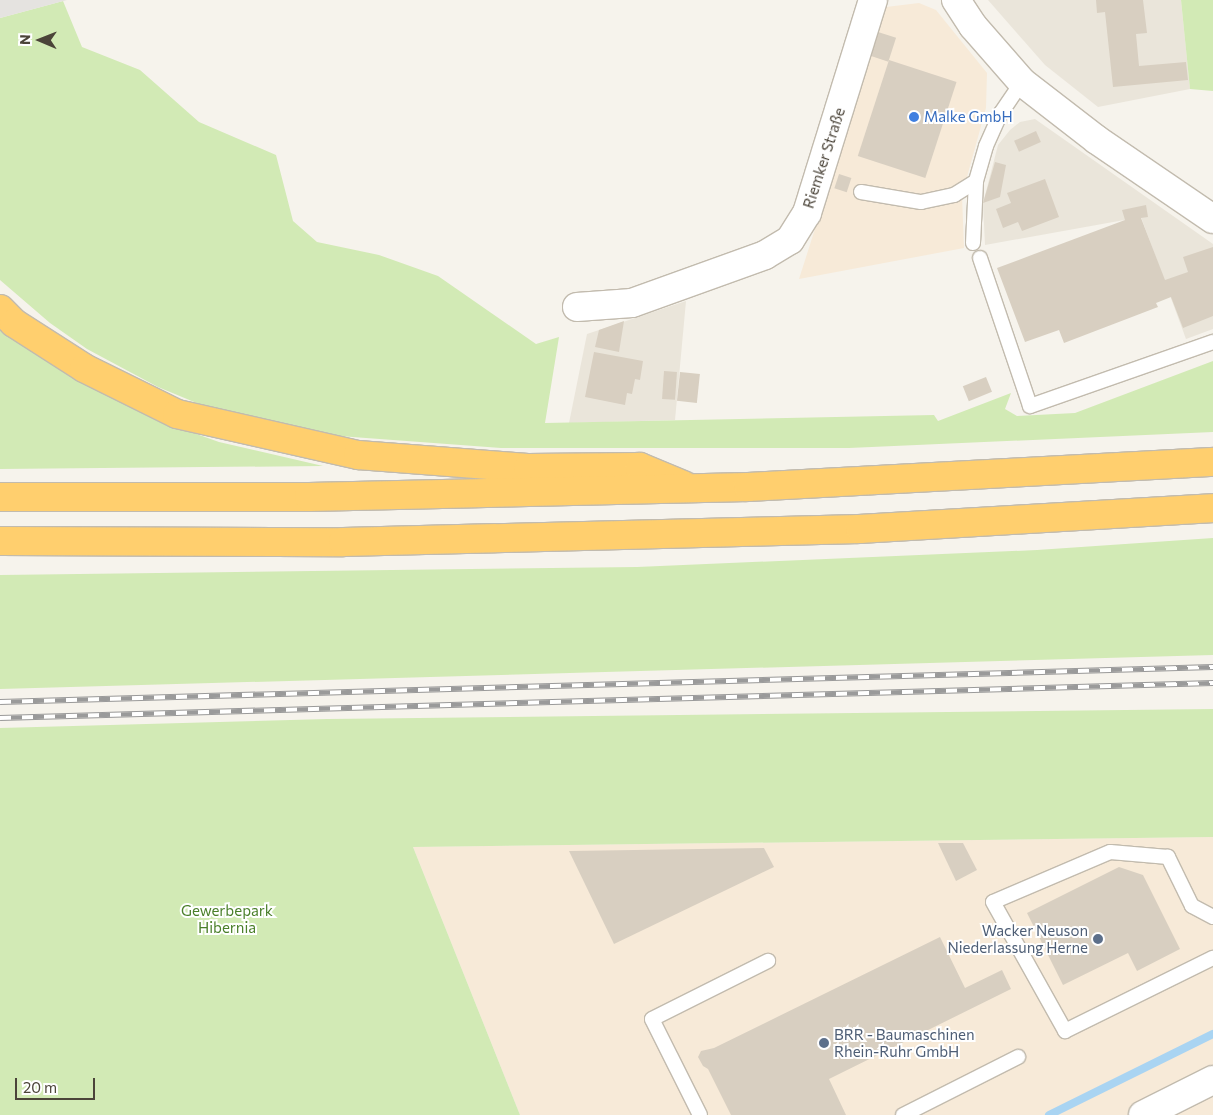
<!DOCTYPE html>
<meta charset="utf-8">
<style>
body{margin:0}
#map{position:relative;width:1213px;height:1115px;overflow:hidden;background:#f6f3ec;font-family:Commissioner,sans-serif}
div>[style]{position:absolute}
.residential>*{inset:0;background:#eae5da}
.commercial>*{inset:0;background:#f7ead8}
.green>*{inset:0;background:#d2eab5}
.parking>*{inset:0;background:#e5e3e0}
.stream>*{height:8px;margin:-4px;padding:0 4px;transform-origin:4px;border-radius:4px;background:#a9d4f2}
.building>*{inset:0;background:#d8cfc1;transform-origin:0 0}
.roads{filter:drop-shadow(1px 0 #c2bbae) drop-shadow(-1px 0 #c2bbae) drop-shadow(0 1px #c2bbae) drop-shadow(0 -1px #c2bbae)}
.service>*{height:14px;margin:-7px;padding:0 7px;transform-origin:7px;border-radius:7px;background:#fff}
.minor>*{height:28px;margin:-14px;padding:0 14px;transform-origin:14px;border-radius:14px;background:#fff}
.motorway>*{height:28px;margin:-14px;padding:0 14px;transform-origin:14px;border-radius:14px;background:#ffcf6e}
.rail>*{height:5.5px;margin-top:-2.75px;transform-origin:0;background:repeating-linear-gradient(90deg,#fff 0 11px,#9a9a9a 0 22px);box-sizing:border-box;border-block:1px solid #9a9a9a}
.dots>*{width:14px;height:14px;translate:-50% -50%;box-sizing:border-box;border:2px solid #fff;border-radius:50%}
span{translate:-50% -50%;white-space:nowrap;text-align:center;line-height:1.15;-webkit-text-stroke:4px #fff;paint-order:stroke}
.shop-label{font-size:15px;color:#366cbe}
.left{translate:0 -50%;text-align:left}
.street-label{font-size:15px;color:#4b4439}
.park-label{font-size:15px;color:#4a7f2a}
.service-label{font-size:15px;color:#4e5e75}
.right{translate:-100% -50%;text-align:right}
.north{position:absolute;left:15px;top:15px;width:50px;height:50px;-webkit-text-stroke:4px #fff;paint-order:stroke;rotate:271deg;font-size:14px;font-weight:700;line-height:20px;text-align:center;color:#4b4439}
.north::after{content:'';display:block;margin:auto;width:18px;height:22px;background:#4b4439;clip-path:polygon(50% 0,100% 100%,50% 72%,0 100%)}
.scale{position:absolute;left:15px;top:1078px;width:80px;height:22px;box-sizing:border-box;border:2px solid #4b4439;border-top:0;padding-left:6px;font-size:15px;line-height:18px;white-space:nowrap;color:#4b4439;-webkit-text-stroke:4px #fff;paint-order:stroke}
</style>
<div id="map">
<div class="residential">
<i style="clip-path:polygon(988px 0,1181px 0,1190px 89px,1098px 107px,1045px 65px)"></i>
<i style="clip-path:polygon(1035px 119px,1213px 244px,1213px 329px,1186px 339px,1141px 217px,985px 245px,983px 203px,998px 145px,1010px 130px,1020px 122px)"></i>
<i style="clip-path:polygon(686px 301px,675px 420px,569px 423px,587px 334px)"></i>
</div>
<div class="commercial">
<i style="clip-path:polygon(919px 3px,936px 10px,987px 73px,986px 108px,962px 195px,964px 248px,799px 279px,886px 7px)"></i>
<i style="clip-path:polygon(1213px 837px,1213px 1115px,520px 1115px,413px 847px)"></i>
</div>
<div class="green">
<i style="clip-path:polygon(1181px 0,1213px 0,1213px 91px,1190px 89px)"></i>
<i style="clip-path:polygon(63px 1px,82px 47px,140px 70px,199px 122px,276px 155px,293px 221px,317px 242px,379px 255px,438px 276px,536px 344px,559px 337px,545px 423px,934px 415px,938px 421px,1011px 393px,1005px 409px,1017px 416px,1075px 413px,1213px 361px,1213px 432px,849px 448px,501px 448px,339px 436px,247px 418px,199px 404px,158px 387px,87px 349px,50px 323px,0 280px,0 18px)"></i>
<i style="clip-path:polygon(0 322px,65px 371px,160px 421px,219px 442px,323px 466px,0 469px)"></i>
<i style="clip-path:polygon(1213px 538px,1213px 655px,0 689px,0 575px,637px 567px,1037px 550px)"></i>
<i style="clip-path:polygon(1213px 709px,1213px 837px,413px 847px,520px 1115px,0 1115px,0 728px,327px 719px)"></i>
</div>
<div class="parking">
<i style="clip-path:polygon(0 0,67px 0,0 18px)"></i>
</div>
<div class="stream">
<i style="left:1049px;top:1115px;width:183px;rotate:-26.3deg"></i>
</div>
<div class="building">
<i style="clip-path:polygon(1096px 0,1143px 0,1147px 33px,1136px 34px,1139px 66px,1186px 62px,1188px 80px,1113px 87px,1105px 12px,1097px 13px)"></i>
<i style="left:878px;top:32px;width:19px;height:25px;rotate:18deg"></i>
<i style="left:889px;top:60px;width:71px;height:101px;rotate:18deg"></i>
<i style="left:1036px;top:131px;width:12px;height:24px;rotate:66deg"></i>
<i style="clip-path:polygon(995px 162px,1006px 165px,1000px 197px,983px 203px)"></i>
<i style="left:839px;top:174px;width:13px;height:15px;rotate:18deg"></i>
<i style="clip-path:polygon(1045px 179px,1059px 217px,1022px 231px,1018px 222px,1003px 228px,996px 209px,1011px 203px,1007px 193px)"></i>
<i style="clip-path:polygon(1146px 205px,1148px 217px,1141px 218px,1165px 280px,1188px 272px,1183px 257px,1213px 247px,1213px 316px,1183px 328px,1171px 297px,1156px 303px,1158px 307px,1064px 343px,1059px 330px,1025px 342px,997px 268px,1125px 220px,1122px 210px)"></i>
<i style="clip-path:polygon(624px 321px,619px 352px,595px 347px,599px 330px)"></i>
<i style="clip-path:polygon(594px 352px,643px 361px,640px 380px,635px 379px,632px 394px,627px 393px,625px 405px,585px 397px)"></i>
<i style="left:664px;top:371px;width:13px;height:28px;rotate:4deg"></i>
<i style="left:680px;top:372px;width:20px;height:29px;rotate:6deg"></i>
<i style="left:986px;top:377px;width:16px;height:25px;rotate:68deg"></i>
<i style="clip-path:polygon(938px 843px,963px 843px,977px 870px,956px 881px)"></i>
<i style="clip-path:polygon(764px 848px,774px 867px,614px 944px,569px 851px)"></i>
<i style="clip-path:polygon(1119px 867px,1143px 875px,1180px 949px,1137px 971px,1128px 953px,1063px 985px,1027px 913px)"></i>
<i style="clip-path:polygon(940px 937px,965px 988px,1002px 970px,1011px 989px,829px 1079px,846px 1115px,731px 1115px,708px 1069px,703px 1066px,698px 1057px,701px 1051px,714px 1048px)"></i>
</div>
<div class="roads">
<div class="service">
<i style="left:861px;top:192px;width:61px;rotate:9.5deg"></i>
<i style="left:921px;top:202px;width:34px;rotate:-12deg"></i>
<i style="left:954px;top:195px;width:26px;rotate:-32deg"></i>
<i style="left:973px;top:243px;width:62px;rotate:-87.2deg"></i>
<i style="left:976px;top:181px;width:36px;rotate:-74deg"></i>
<i style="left:986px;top:146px;width:36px;rotate:-66deg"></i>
<i style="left:1001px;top:113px;width:37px;rotate:-56deg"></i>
<i style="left:980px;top:258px;width:156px;rotate:71.3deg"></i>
<i style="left:1030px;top:406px;width:194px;rotate:-19.3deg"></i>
<i style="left:1213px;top:917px;width:24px;rotate:-152deg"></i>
<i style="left:1192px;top:906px;width:55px;rotate:-116.1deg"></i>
<i style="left:1168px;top:857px;width:58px;rotate:-175.1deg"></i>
<i style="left:1110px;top:852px;width:127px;rotate:156.9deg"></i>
<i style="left:993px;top:902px;width:148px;rotate:60.8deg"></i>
<i style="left:1065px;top:1031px;width:165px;rotate:-26.3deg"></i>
<i style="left:700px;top:1115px;width:107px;rotate:-116.6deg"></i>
<i style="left:652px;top:1019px;width:130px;rotate:-26.6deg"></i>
<i style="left:903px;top:1115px;width:129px;rotate:-26.8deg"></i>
</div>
<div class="minor">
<i style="left:956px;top:0;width:31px;rotate:57deg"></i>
<i style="left:973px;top:26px;width:74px;rotate:48.8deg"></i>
<i style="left:1022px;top:82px;width:95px;rotate:37.7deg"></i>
<i style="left:1097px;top:140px;width:140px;rotate:34.3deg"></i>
<i style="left:577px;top:307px;width:55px;rotate:-4.2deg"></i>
<i style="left:632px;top:303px;width:141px;rotate:-19.8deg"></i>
<i style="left:765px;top:255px;width:29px;rotate:-31deg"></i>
<i style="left:790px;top:240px;width:32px;rotate:-58deg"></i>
<i style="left:807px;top:213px;width:223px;rotate:-72.8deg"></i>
<i style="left:1143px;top:1115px;width:78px;rotate:-26.6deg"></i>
</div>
<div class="motorway">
<i style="left:0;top:309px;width:20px;rotate:45deg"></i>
<i style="left:14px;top:323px;width:83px;rotate:32.7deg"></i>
<i style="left:84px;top:368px;width:104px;rotate:26.3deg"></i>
<i style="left:177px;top:414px;width:186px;rotate:12.8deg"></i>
<i style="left:358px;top:455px;width:170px;rotate:4.4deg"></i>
<i style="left:528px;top:468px;width:112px;rotate:-0.5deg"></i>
<i style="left:640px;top:467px;width:47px;rotate:22.7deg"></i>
<i style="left:0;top:497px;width:309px"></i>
<i style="left:309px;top:497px;width:439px;rotate:-1.3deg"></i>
<i style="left:748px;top:487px;width:466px;rotate:-3.1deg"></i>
<i style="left:0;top:541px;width:343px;rotate:0.2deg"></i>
<i style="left:343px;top:542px;width:517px;rotate:-1.44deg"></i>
<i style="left:860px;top:529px;width:354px;rotate:-3.4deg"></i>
</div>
</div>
<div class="rail">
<i style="left:0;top:702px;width:1214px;rotate:-1.65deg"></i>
<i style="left:0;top:718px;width:1214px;rotate:-1.65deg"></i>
</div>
<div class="dots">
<i style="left:914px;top:117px;background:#3f7fe0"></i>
<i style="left:1098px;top:939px;background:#5c6f8a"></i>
<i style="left:824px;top:1043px;background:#5c6f8a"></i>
</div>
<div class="shop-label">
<span class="left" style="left:924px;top:117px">Malke GmbH</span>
</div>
<div class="street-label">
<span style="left:824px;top:158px;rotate:-72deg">Riemker Straße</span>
</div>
<div class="park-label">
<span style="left:227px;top:919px">Gewerbepark<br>Hibernia</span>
</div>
<div class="service-label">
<span class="right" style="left:1088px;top:939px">Wacker Neuson<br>Niederlassung Herne</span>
<span class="left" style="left:834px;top:1043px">BRR - Baumaschinen<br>Rhein-Ruhr GmbH</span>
</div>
<div class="north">N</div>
<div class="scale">20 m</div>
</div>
